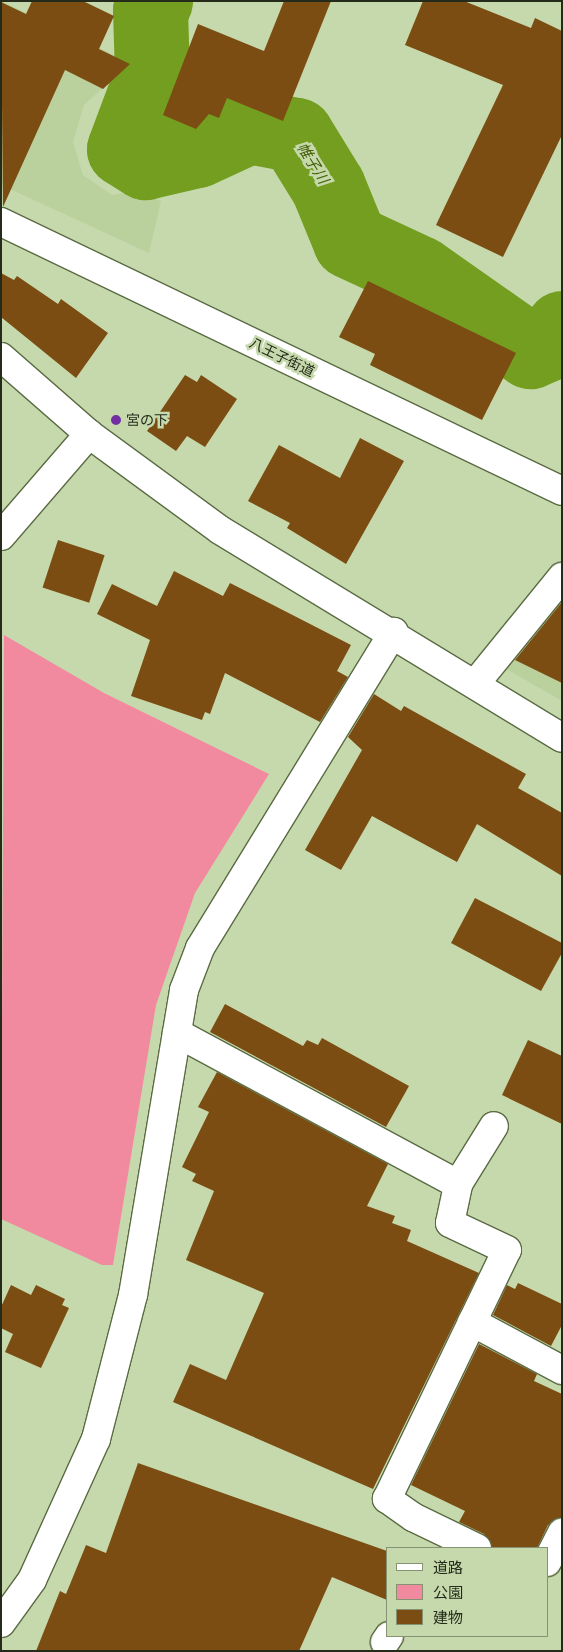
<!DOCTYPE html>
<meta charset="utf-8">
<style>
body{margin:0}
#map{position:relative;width:563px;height:1652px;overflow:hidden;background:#c6d9ac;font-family:"Space Grotesk","Noto Sans JP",sans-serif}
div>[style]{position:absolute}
.built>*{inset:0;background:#bad19d}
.green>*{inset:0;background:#f1899f}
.river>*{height:75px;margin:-37.5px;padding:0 37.5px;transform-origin:37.5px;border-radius:37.5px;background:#749e1f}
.building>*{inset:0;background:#7b4d13;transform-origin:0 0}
.roads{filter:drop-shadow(1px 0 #5a6b43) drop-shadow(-1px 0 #5a6b43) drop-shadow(0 1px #5a6b43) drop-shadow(0 -1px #5a6b43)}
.minor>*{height:28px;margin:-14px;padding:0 14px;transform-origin:14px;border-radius:14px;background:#fff}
.tertiary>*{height:28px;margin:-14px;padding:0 14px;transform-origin:14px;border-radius:14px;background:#fff}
.trunk>*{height:28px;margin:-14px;padding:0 14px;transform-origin:14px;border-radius:14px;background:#fff}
.dots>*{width:14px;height:14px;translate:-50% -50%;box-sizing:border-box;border:2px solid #c6d9ac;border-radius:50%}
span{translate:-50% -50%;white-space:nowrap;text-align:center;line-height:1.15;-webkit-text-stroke:5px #c6d9ac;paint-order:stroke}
.street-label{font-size:14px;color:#242b1a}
.poi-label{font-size:14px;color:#242b1a}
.left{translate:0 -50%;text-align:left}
.water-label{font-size:15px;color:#435e07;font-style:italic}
.frame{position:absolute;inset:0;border:2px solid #242b1a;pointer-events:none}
.legend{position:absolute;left:386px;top:1547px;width:162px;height:90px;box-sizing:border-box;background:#c6d9ac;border:1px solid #859372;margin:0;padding:6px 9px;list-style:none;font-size:15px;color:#242b1a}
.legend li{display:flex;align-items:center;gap:10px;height:25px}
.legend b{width:25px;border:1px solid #859372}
</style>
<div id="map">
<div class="built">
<i style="clip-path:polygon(1px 1px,131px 63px,84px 105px,73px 142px,83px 175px,112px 195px,137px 191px,161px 201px,149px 253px,1px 185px)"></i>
<i style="clip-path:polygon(562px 592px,562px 701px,501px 666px)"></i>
</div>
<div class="green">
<i style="clip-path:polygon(4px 635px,104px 693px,269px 774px,195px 893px,156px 1005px,113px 1265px,102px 1265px,1px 1219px)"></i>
</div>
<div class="river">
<i style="left:155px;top:1px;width:10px;rotate:119deg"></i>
<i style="left:150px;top:10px;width:64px;rotate:88.2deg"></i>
<i style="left:152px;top:74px;width:80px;rotate:110.5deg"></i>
<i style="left:124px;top:149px;width:25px;rotate:32deg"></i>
<i style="left:145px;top:162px;width:53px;rotate:-13deg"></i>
<i style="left:197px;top:150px;width:57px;rotate:-24.8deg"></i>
<i style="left:249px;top:126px;width:48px;rotate:10.8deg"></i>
<i style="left:296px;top:135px;width:61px;rotate:58.4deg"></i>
<i style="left:328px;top:187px;width:58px;rotate:67.8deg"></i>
<i style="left:350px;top:241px;width:76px;rotate:24.9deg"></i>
<i style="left:419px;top:273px;width:136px;rotate:35.1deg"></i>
<i style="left:530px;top:351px;width:25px;rotate:-23deg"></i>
<i style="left:553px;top:341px;width:16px;rotate:-55deg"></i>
</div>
<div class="building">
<i style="clip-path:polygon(32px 1px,83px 1px,114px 16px,99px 49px,130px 64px,103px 89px,65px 70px,3px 207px,1px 2px,26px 14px)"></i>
<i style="clip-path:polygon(284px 1px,331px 1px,283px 121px,227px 98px,219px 118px,209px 114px,196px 129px,163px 115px,198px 24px,264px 51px)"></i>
<i style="clip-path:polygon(423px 1px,464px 1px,531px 28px,535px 18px,562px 31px,562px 135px,503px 257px,436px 225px,503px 85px,405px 45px)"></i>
<i style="clip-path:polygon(1px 273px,14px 280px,17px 276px,58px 304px,61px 299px,108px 333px,76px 378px,1px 317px)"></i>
<i style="clip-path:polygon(368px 281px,516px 353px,482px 420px,370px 365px,375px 354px,339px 337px)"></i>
<i style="clip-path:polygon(185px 375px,197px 382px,201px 375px,237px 399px,205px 447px,187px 436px,176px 451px,147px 431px)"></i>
<i style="clip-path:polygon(360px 438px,404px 461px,346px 564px,287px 528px,290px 523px,248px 501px,279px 445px,340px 478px)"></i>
<i style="left:58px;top:540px;width:49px;height:50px;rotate:18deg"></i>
<i style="clip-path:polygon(174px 571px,223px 596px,230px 583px,351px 645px,337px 671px,348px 677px,320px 722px,225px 673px,210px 714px,205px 712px,202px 720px,131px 696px,150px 640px,97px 614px,112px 584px,157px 606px)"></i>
<i style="clip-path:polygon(562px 602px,562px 683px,515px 660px)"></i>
<i style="clip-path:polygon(374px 694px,401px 711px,404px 706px,526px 774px,518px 788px,562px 813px,562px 876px,477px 824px,457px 862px,372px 816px,341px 870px,305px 850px,362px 750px,348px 737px)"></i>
<i style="clip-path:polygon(475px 898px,562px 943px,562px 953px,541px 991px,451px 943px)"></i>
<i style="clip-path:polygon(225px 1004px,303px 1046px,307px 1040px,318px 1045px,322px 1038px,409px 1086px,386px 1127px,210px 1032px)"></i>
<i style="clip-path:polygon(528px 1040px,562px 1056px,562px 1124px,502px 1095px)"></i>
<i style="clip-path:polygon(217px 1072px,388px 1164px,367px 1206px,395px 1216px,392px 1223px,411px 1230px,407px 1241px,479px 1273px,373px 1489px,173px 1402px,190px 1364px,226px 1380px,264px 1293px,186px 1260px,214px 1191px,192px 1181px,196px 1174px,182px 1167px,209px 1112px,198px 1107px)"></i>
<i style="clip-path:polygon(518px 1283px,562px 1304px,562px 1325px,551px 1346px,493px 1315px,507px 1285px,515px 1289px)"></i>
<i style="clip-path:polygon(11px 1285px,31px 1295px,36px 1285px,65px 1299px,62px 1305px,69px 1308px,41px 1368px,5px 1352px,13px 1334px,1px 1328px,1px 1307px)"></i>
<i style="clip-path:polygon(479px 1344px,537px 1374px,534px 1381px,562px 1394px,562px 1517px,548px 1525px,537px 1548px,492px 1548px,484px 1534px,459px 1522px,465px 1511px,411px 1485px)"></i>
<i style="clip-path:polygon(138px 1463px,387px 1551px,387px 1600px,332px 1577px,299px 1651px,36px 1651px,60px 1591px,66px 1594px,86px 1545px,106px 1553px)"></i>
</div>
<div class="roads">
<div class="minor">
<i style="left:1px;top:536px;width:135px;rotate:-49.2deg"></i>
<i style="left:475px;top:684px;width:138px;rotate:-50.9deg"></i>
<i style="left:177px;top:1033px;width:319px;rotate:28.3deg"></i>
<i style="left:472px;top:1322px;width:102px;rotate:28.1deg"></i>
<i style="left:477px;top:1548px;width:71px;rotate:-154.2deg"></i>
<i style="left:413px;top:1517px;width:32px;rotate:-145deg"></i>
<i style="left:387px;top:1499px;width:276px;rotate:-64.3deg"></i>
<i style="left:507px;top:1250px;width:63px;rotate:-154.7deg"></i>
<i style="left:450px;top:1223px;width:40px;rotate:-78deg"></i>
<i style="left:458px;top:1184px;width:68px;rotate:-58.2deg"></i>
<i style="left:547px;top:1562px;width:33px;rotate:-63deg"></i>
<i style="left:1px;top:1623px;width:53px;rotate:-54.2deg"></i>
<i style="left:32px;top:1580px;width:155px;rotate:-65.6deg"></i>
<i style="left:96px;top:1439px;width:149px;rotate:-75.6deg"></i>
<i style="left:133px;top:1295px;width:309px;rotate:-80.5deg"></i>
<i style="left:184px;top:990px;width:45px;rotate:-69.1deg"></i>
<i style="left:200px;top:948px;width:371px;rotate:-58.5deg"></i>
<i style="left:385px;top:1642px;width:7px;rotate:-56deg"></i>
</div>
<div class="tertiary">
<i style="left:1px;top:357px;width:117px;rotate:41.2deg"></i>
<i style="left:89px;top:434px;width:162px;rotate:36.2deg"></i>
<i style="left:220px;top:530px;width:400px;rotate:31.3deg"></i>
</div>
<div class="trunk">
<i style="left:1px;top:222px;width:622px;rotate:25.62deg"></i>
</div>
</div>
<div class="dots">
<i style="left:116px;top:420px;background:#722fa3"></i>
</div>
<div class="street-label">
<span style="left:282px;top:357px;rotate:26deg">八王子街道</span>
</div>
<div class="poi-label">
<span class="left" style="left:126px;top:420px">宮の下</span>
</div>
<div class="water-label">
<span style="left:313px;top:163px;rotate:58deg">帷子川</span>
</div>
<div class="frame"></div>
<ul class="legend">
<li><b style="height:6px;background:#fff"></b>道路</li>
<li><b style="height:14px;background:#f1899f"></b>公園</li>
<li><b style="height:14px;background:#7b4d13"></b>建物</li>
</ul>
</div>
